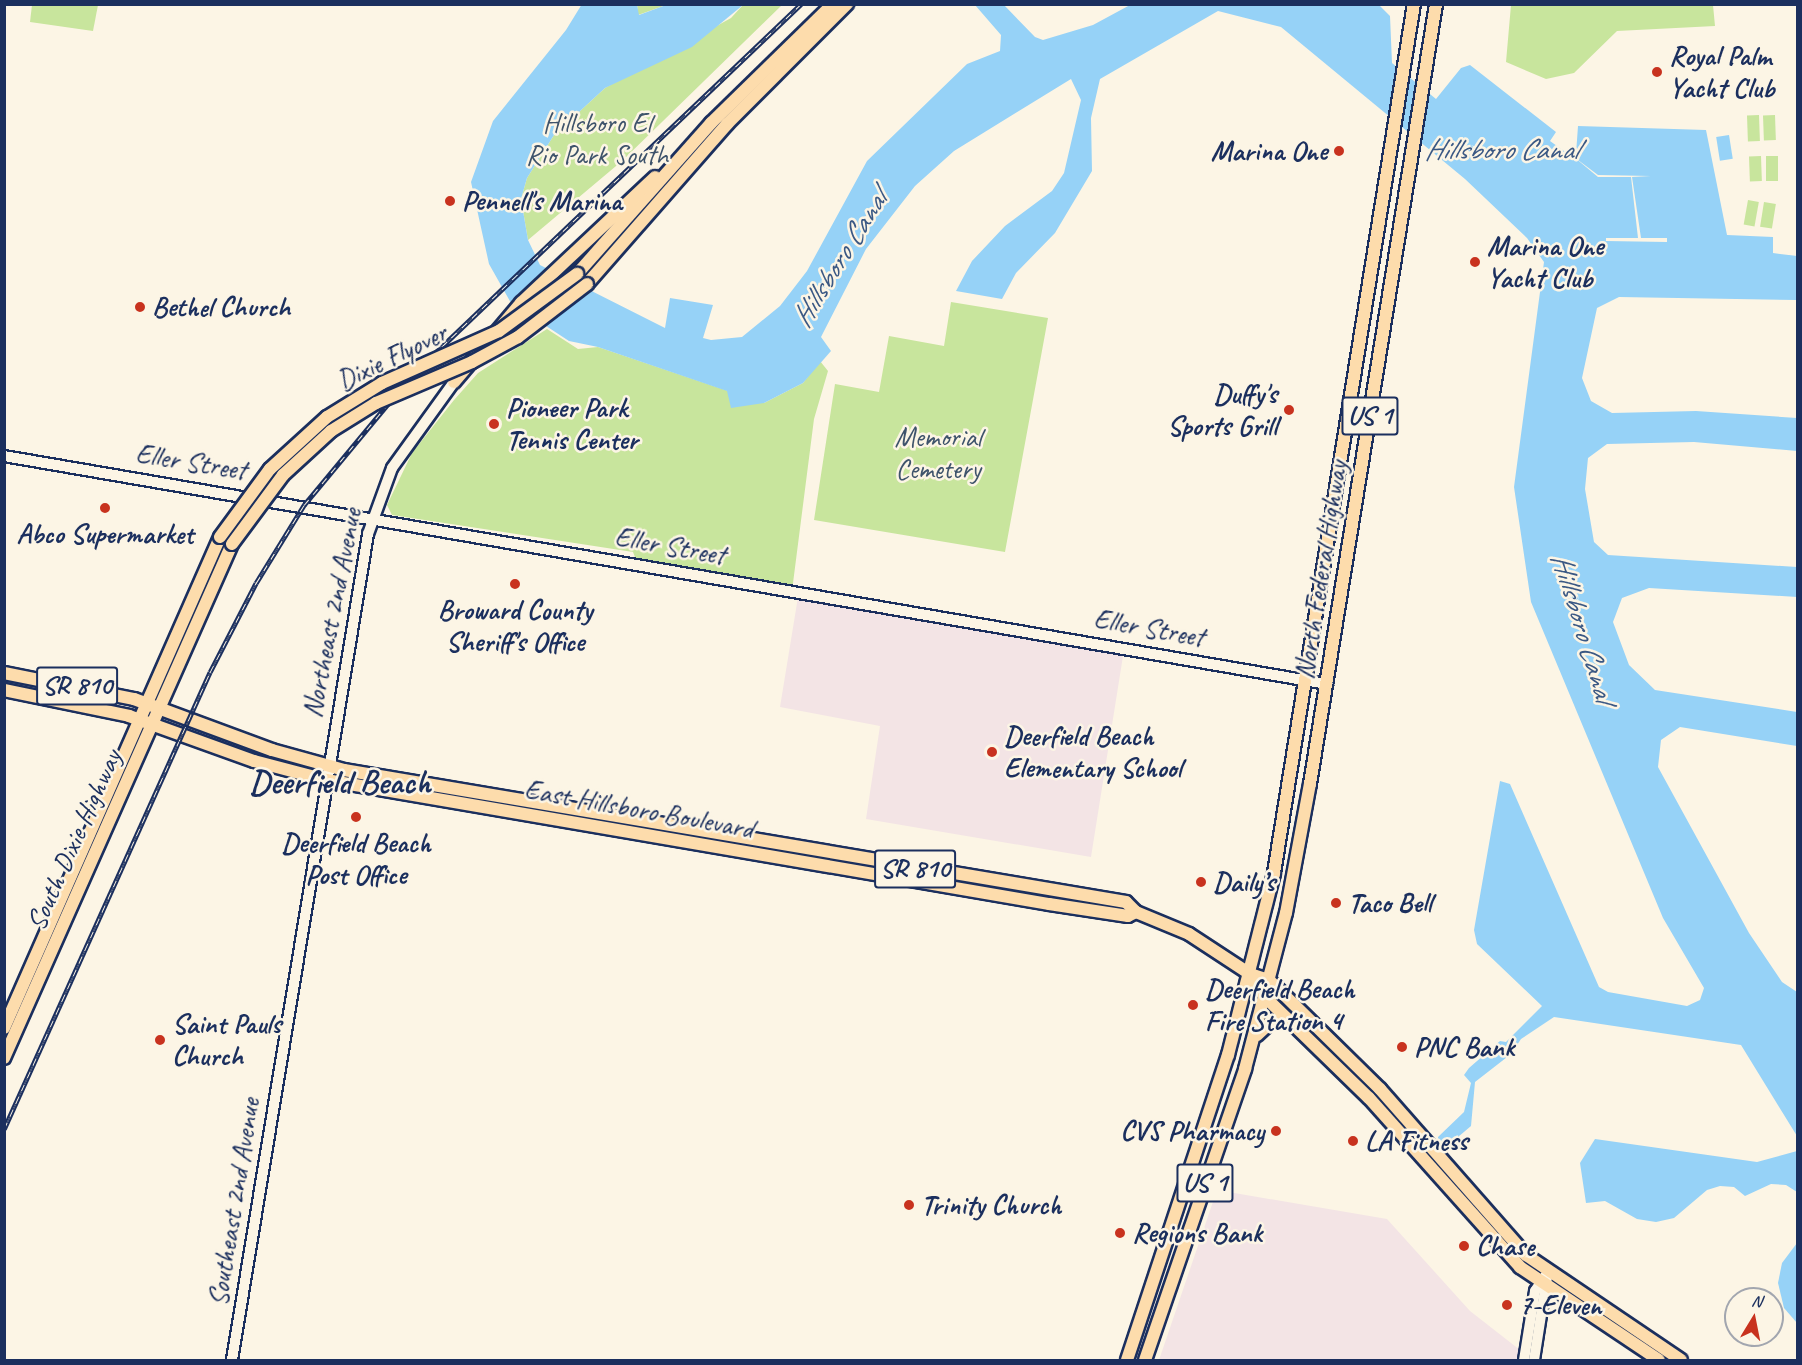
<!DOCTYPE html>
<meta charset="utf-8">
<style>
body{margin:0}
#map{position:relative;width:1802px;height:1365px;overflow:hidden;background:#fcf5e5;font-family:Caveat,sans-serif}
div>[style]{position:absolute}
.built>*{inset:0;background:#f3e4e5}
.green>*{inset:0;background:#c8e59d;transform-origin:0 0}
.water>*{inset:0;background:#96d2f7;transform-origin:0 0}
.pier>*{inset:0;background:#fcf5e5}
.roads{filter:drop-shadow(2px 0 #1b2f5e) drop-shadow(-2px 0 #1b2f5e) drop-shadow(0 2px #1b2f5e) drop-shadow(0 -2px #1b2f5e)}
.minor>*{height:10px;margin:-5px;padding:0 5px;transform-origin:5px;border-radius:5px;background:#fcf5e5}
.major>*{height:12px;margin:-6px;padding:0 6px;transform-origin:6px;border-radius:6px;background:#fddcac}
.rail>*{height:4.5px;margin-top:-2.25px;transform-origin:0;background:repeating-linear-gradient(90deg,#fcf5e5 0 7px,#1b2f5e 0 14px);box-sizing:border-box;border-block:2px solid #1b2f5e}
.bridges{filter:drop-shadow(2px 0 #1b2f5e) drop-shadow(-2px 0 #1b2f5e) drop-shadow(0 2px #1b2f5e) drop-shadow(0 -2px #1b2f5e)}
.major-bridge>*{height:12px;margin:-6px;padding:0 6px;transform-origin:6px;border-radius:6px;background:#fddcac}
.dots>*{width:16px;height:16px;translate:-50% -50%;box-sizing:border-box;border:3px solid #fcf5e5;border-radius:50%}
span{translate:-50% -50%;white-space:nowrap;text-align:center;line-height:1.15;-webkit-text-stroke:5px #fcf5e5;paint-order:stroke}
.shield-label span{padding:2px 4px;background:#fcf5e5;border:2px solid;border-radius:4px;-webkit-text-stroke-width:0}
.shield-label{font-size:27px;color:#1b2f5e;font-weight:700}
.poi-label{font-size:28px;color:#1b2f5e;font-weight:700}
.left{translate:0 -50%;text-align:left}
.right{translate:-100% -50%;text-align:right}
.park-label{font-size:28px;color:#3e536b}
.street-label{font-size:28px;color:#1b2f5e}
.water-label{font-size:30px;color:#3a5884;font-style:italic}
.district-label{font-size:34px;color:#1b2f5e;font-weight:700}
.frame{position:absolute;inset:0;border:6px solid #1b2f5e;pointer-events:none}
.north{position:absolute;left:1724px;top:1287px;width:60px;height:60px;box-sizing:border-box;background:#fcf5e5;border:2px solid #a2a6af;border-radius:50%;rotate:10deg;font-size:16px;font-weight:700;line-height:24px;text-align:center;color:#1b2f5e}
.north::after{content:'';display:block;margin:auto;width:21px;height:27px;background:#c8321e;clip-path:polygon(50% 0,100% 100%,50% 72%,0 100%)}
</style>
<div id="map">
<div class="built">
<i style="clip-path:polygon(798px 597px,1123px 656px,1091px 857px,866px 819px,880px 726px,780px 707px)"></i>
<i style="clip-path:polygon(1217px 1190px,1387px 1219px,1470px 1311px,1520px 1350px,1518px 1360px,1159px 1360px)"></i>
</div>
<div class="green">
<i style="clip-path:polygon(637px 4px,666px 5px,638px 15px)"></i>
<i style="clip-path:polygon(32px 5px,98px 5px,93px 31px,30px 22px)"></i>
<i style="clip-path:polygon(743px 5px,782px 5px,622px 161px,528px 240px,521px 199px,527px 178px,554px 135px,605px 88px,731px 18px)"></i>
<i style="clip-path:polygon(1511px 5px,1713px 5px,1715px 26px,1617px 31px,1574px 73px,1546px 79px,1506px 62px)"></i>
<i style="left:1759px;top:115px;width:26px;height:12px;rotate:88deg"></i>
<i style="left:1775px;top:115px;width:25px;height:12px;rotate:88deg"></i>
<i style="left:1761px;top:156px;width:25px;height:12px;rotate:88deg"></i>
<i style="left:1766px;top:156px;width:12px;height:25px"></i>
<i style="left:1748px;top:200px;width:11px;height:25px;rotate:10deg"></i>
<i style="left:1764px;top:202px;width:12px;height:25px;rotate:9deg"></i>
<i style="clip-path:polygon(951px 302px,1048px 318px,1005px 552px,814px 520px,835px 384px,879px 392px,889px 336px,944px 346px)"></i>
<i style="clip-path:polygon(547px 329px,578px 349px,598px 347px,764px 403px,803px 383px,820px 361px,828px 371px,814px 419px,792px 591px,638px 565px,633px 552px,392px 515px,387px 505px,412px 453px,454px 400px,478px 373px)"></i>
</div>
<div class="water">
<i style="clip-path:polygon(582px 4px,637px 5px,639px 15px,666px 5px,743px 5px,692px 47px,605px 88px,554px 135px,527px 178px,521px 199px,528px 240px,540px 265px,665px 328px,670px 298px,713px 305px,703px 338px,711px 340px,742px 337px,780px 306px,807px 271px,867px 161px,967px 64px,1000px 51px,1001px 35px,975px 5px,1004px 5px,1035px 37px,1043px 40px,1093px 25px,1130px 5px,1379px 5px,1390px 16px,1392px 63px,1436px 99px,1461px 68px,1470px 65px,1556px 132px,1550px 141px,1571px 156px,1576px 154px,1578px 126px,1706px 130px,1727px 235px,1773px 237px,1773px 253px,1797px 256px,1797px 300px,1619px 297px,1597px 308px,1582px 378px,1591px 401px,1612px 413px,1696px 411px,1797px 418px,1797px 451px,1694px 442px,1607px 444px,1588px 458px,1585px 489px,1594px 542px,1608px 555px,1797px 567px,1797px 597px,1649px 588px,1622px 598px,1613px 622px,1629px 665px,1655px 690px,1797px 712px,1797px 746px,1680px 727px,1661px 740px,1658px 767px,1749px 933px,1782px 982px,1797px 992px,1797px 1136px,1741px 1045px,1554px 1017px,1521px 1039px,1511px 1054px,1475px 1082px,1471px 1126px,1445px 1148px,1438px 1141px,1438px 1137px,1464px 1112px,1471px 1083px,1464px 1075px,1469px 1068px,1500px 1041px,1506px 1042px,1542px 1006px,1477px 944px,1474px 930px,1500px 781px,1510px 784px,1599px 987px,1608px 992px,1687px 1006px,1700px 1000px,1704px 988px,1663px 918px,1531px 602px,1514px 487px,1544px 262px,1527px 238px,1465px 179px,1281px 27px,1218px 11px,1100px 79px,1091px 118px,1092px 171px,1055px 233px,1016px 273px,1002px 299px,956px 291px,972px 261px,1005px 226px,1052px 191px,1064px 173px,1081px 100px,1071px 79px,954px 151px,915px 186px,866px 249px,821px 337px,831px 351px,803px 383px,764px 403px,731px 408px,727px 391px,598px 347px,569px 341px,511px 303px,489px 264px,471px 182px,493px 121px,566px 30px)"></i>
<i style="left:1729px;top:135px;width:24px;height:13px;rotate:81deg"></i>
<i style="clip-path:polygon(1595px 1139px,1757px 1162px,1797px 1151px,1797px 1192px,1786px 1185px,1771px 1184px,1745px 1196px,1734px 1187px,1720px 1186px,1707px 1190px,1674px 1218px,1656px 1222px,1637px 1219px,1605px 1201px,1586px 1203px,1580px 1163px)"></i>
<i style="clip-path:polygon(1797px 1243px,1797px 1323px,1784px 1308px,1778px 1283px,1782px 1263px)"></i>
</div>
<div class="pier">
<i style="clip-path:polygon(1574px 157px,1598px 175px,1651px 176px,1632px 177px,1641px 238px,1667px 238px,1667px 242px,1606px 241px,1606px 238px,1638px 238px,1631px 177px,1598px 177px)"></i>
</div>
<div class="roads">
<div class="minor">
<i style="left:4px;top:456px;width:1343px;rotate:9.78deg"></i>
<i style="left:232px;top:1360px;width:837px;rotate:-80.65deg"></i>
<i style="left:368px;top:534px;width:70px;rotate:-70deg"></i>
<i style="left:392px;top:468px;width:106px;rotate:-54.2deg"></i>
<i style="left:1524px;top:1360px;width:70px;rotate:-80.9deg"></i>
<i style="left:1535px;top:1291px;width:22px;rotate:-56deg"></i>
<i style="left:1534px;top:1360px;width:84px;rotate:-81.1deg"></i>
</div>
<div class="major">
<i style="left:577px;top:274px;width:202px;rotate:-48.4deg"></i>
<i style="left:711px;top:123px;width:170px;rotate:-44.3deg"></i>
<i style="left:587px;top:284px;width:213px;rotate:-48.8deg"></i>
<i style="left:727px;top:124px;width:170px;rotate:-45deg"></i>
<i style="left:454px;top:382px;width:104px;rotate:-49.7deg"></i>
<i style="left:521px;top:303px;width:184px;rotate:-43.2deg"></i>
<i style="left:4px;top:673px;width:133px;rotate:11.3deg"></i>
<i style="left:134px;top:699px;width:147px;rotate:20.3deg"></i>
<i style="left:272px;top:750px;width:75px;rotate:15.5deg"></i>
<i style="left:344px;top:770px;width:793px;rotate:9.58deg"></i>
<i style="left:1126px;top:902px;width:14px;rotate:45deg"></i>
<i style="left:1136px;top:912px;width:57px;rotate:22.5deg"></i>
<i style="left:1189px;top:934px;width:73px;rotate:33.3deg"></i>
<i style="left:1250px;top:974px;width:20px;rotate:18deg"></i>
<i style="left:1269px;top:980px;width:156px;rotate:44.5deg"></i>
<i style="left:1380px;top:1089px;width:221px;rotate:48.7deg"></i>
<i style="left:1526px;top:1255px;width:187px;rotate:34.1deg"></i>
<i style="left:4px;top:690px;width:128px;rotate:11.7deg"></i>
<i style="left:129px;top:716px;width:133px;rotate:19.8deg"></i>
<i style="left:254px;top:761px;width:74px;rotate:14.8deg"></i>
<i style="left:326px;top:780px;width:734px;rotate:9.73deg"></i>
<i style="left:1049px;top:904px;width:80px;rotate:8.6deg"></i>
<i style="left:1128px;top:916px;width:9px;rotate:-27deg"></i>
<i style="left:1250px;top:974px;width:27px;rotate:57deg"></i>
<i style="left:1265px;top:997px;width:145px;rotate:44.2deg"></i>
<i style="left:1369px;top:1098px;width:227px;rotate:48.2deg"></i>
<i style="left:1520px;top:1267px;width:167px;rotate:33.8deg"></i>
<i style="left:4px;top:1028px;width:536px;rotate:-66.25deg"></i>
<i style="left:1257px;top:1035px;width:22px;rotate:-43deg"></i>
<i style="left:1273px;top:1020px;width:16px;rotate:7deg"></i>
<i style="left:4px;top:1058px;width:562px;rotate:-66.08deg"></i>
<i style="left:1127px;top:1360px;width:321px;rotate:-71.7deg"></i>
<i style="left:1228px;top:1055px;width:188px;rotate:-75.8deg"></i>
<i style="left:1274px;top:873px;width:880px;rotate:-80.85deg"></i>
<i style="left:1145px;top:1360px;width:308px;rotate:-71deg"></i>
<i style="left:1245px;top:1069px;width:161px;rotate:-75.3deg"></i>
<i style="left:1286px;top:913px;width:131px;rotate:-79.5deg"></i>
<i style="left:1310px;top:784px;width:790px;rotate:-80.82deg"></i>
</div>
</div>
<div class="rail">
<i style="left:4px;top:1129px;width:501px;rotate:-65.74deg"></i>
<i style="left:210px;top:672px;width:100px;rotate:-62.7deg"></i>
<i style="left:256px;top:583px;width:92px;rotate:-58.4deg"></i>
<i style="left:304px;top:505px;width:168px;rotate:-50.3deg"></i>
<i style="left:411px;top:376px;width:539px;rotate:-43.65deg"></i>
</div>
<div class="bridges">
<div class="major-bridge">
<i style="left:220px;top:537px;width:84px;rotate:-53.7deg"></i>
<i style="left:270px;top:469px;width:77px;rotate:-42.4deg"></i>
<i style="left:327px;top:417px;width:65px;rotate:-31.7deg"></i>
<i style="left:382px;top:383px;width:128px;rotate:-24deg"></i>
<i style="left:499px;top:331px;width:97px;rotate:-36.2deg"></i>
<i style="left:232px;top:544px;width:86px;rotate:-53.5deg"></i>
<i style="left:283px;top:475px;width:65px;rotate:-42.5deg"></i>
<i style="left:331px;top:431px;width:53px;rotate:-31.9deg"></i>
<i style="left:376px;top:403px;width:104px;rotate:-23.1deg"></i>
<i style="left:472px;top:362px;width:52px;rotate:-28.5deg"></i>
<i style="left:518px;top:337px;width:87px;rotate:-37.5deg"></i>
</div>
</div>
<div class="dots">
<i style="left:1657px;top:72px;background:#c8321e"></i>
<i style="left:1339px;top:151px;background:#c8321e"></i>
<i style="left:450px;top:201px;background:#c8321e"></i>
<i style="left:1475px;top:262px;background:#c8321e"></i>
<i style="left:140px;top:307px;background:#c8321e"></i>
<i style="left:1289px;top:410px;background:#c8321e"></i>
<i style="left:494px;top:424px;background:#c8321e"></i>
<i style="left:105px;top:508px;background:#c8321e"></i>
<i style="left:515px;top:584px;background:#c8321e"></i>
<i style="left:992px;top:752px;background:#c8321e"></i>
<i style="left:356px;top:817px;background:#c8321e"></i>
<i style="left:1201px;top:882px;background:#c8321e"></i>
<i style="left:1336px;top:903px;background:#c8321e"></i>
<i style="left:1193px;top:1005px;background:#c8321e"></i>
<i style="left:160px;top:1040px;background:#c8321e"></i>
<i style="left:1402px;top:1047px;background:#c8321e"></i>
<i style="left:1276px;top:1131px;background:#c8321e"></i>
<i style="left:1353px;top:1141px;background:#c8321e"></i>
<i style="left:909px;top:1205px;background:#c8321e"></i>
<i style="left:1120px;top:1233px;background:#c8321e"></i>
<i style="left:1464px;top:1246px;background:#c8321e"></i>
<i style="left:1507px;top:1305px;background:#c8321e"></i>
</div>
<div class="shield-label">
<span style="left:1370px;top:416px">US 1</span>
<span style="left:77px;top:686px">SR 810</span>
<span style="left:915px;top:869px">SR 810</span>
<span style="left:1205px;top:1183px">US 1</span>
</div>
<div class="poi-label">
<span class="left" style="left:1669px;top:72px">Royal Palm<br>Yacht Club</span>
<span class="right" style="left:1327px;top:151px">Marina One</span>
<span class="left" style="left:462px;top:201px">Pennell's Marina</span>
<span class="left" style="left:1487px;top:262px">Marina One<br>Yacht Club</span>
<span class="left" style="left:152px;top:307px">Bethel Church</span>
<span class="right" style="left:1277px;top:410px">Duffy's<br>Sports Grill</span>
<span class="left" style="left:506px;top:424px">Pioneer Park<br>Tennis Center</span>
<span style="left:105px;top:534px">Abco Supermarket</span>
<span style="left:515px;top:626px">Broward County<br>Sheriff's Office</span>
<span class="left" style="left:1004px;top:752px">Deerfield Beach<br>Elementary School</span>
<span style="left:356px;top:859px">Deerfield Beach<br>Post Office</span>
<span class="left" style="left:1213px;top:882px">Daily’s</span>
<span class="left" style="left:1348px;top:903px">Taco Bell</span>
<span class="left" style="left:1205px;top:1005px">Deerfield Beach<br>Fire Station 4</span>
<span class="left" style="left:172px;top:1040px">Saint Pauls<br>Church</span>
<span class="left" style="left:1414px;top:1047px">PNC Bank</span>
<span class="right" style="left:1264px;top:1131px">CVS Pharmacy</span>
<span class="left" style="left:1365px;top:1141px">LA Fitness</span>
<span class="left" style="left:921px;top:1205px">Trinity Church</span>
<span class="left" style="left:1132px;top:1233px">Regions Bank</span>
<span class="left" style="left:1476px;top:1246px">Chase</span>
<span class="left" style="left:1519px;top:1305px">7-Eleven</span>
</div>
<div class="park-label">
<span style="left:597px;top:139px">Hillsboro El<br>Rio Park South</span>
<span style="left:938px;top:453px">Memorial<br>Cemetery</span>
</div>
<div class="street-label">
<span style="left:392px;top:357px;rotate:-26deg">Dixie Flyover</span>
<span style="left:191px;top:462px;rotate:9deg">Eller Street</span>
<span style="left:670px;top:546px;rotate:10deg">Eller Street</span>
<span style="left:1321px;top:570px;rotate:-81deg">North Federal Highway</span>
<span style="left:332px;top:613px;rotate:-79deg">Northeast 2nd Avenue</span>
<span style="left:1149px;top:628px;rotate:10deg">Eller Street</span>
<span style="left:639px;top:809px;rotate:10deg">East Hillsboro Boulevard</span>
<span style="left:74px;top:840px;rotate:-66deg">South Dixie Highway</span>
<span style="left:234px;top:1202px;rotate:-81deg">Southeast 2nd Avenue</span>
</div>
<div class="water-label">
<span style="left:1501px;top:149px">Hillsboro Canal</span>
<span style="left:839px;top:259px;rotate:-58deg">Hillsboro Canal</span>
<span style="left:1583px;top:627px;rotate:73deg">Hillsboro Canal</span>
</div>
<div class="district-label">
<span style="left:340px;top:782px">Deerfield Beach</span>
</div>
<div class="frame"></div>
<div class="north">N</div>
</div>
